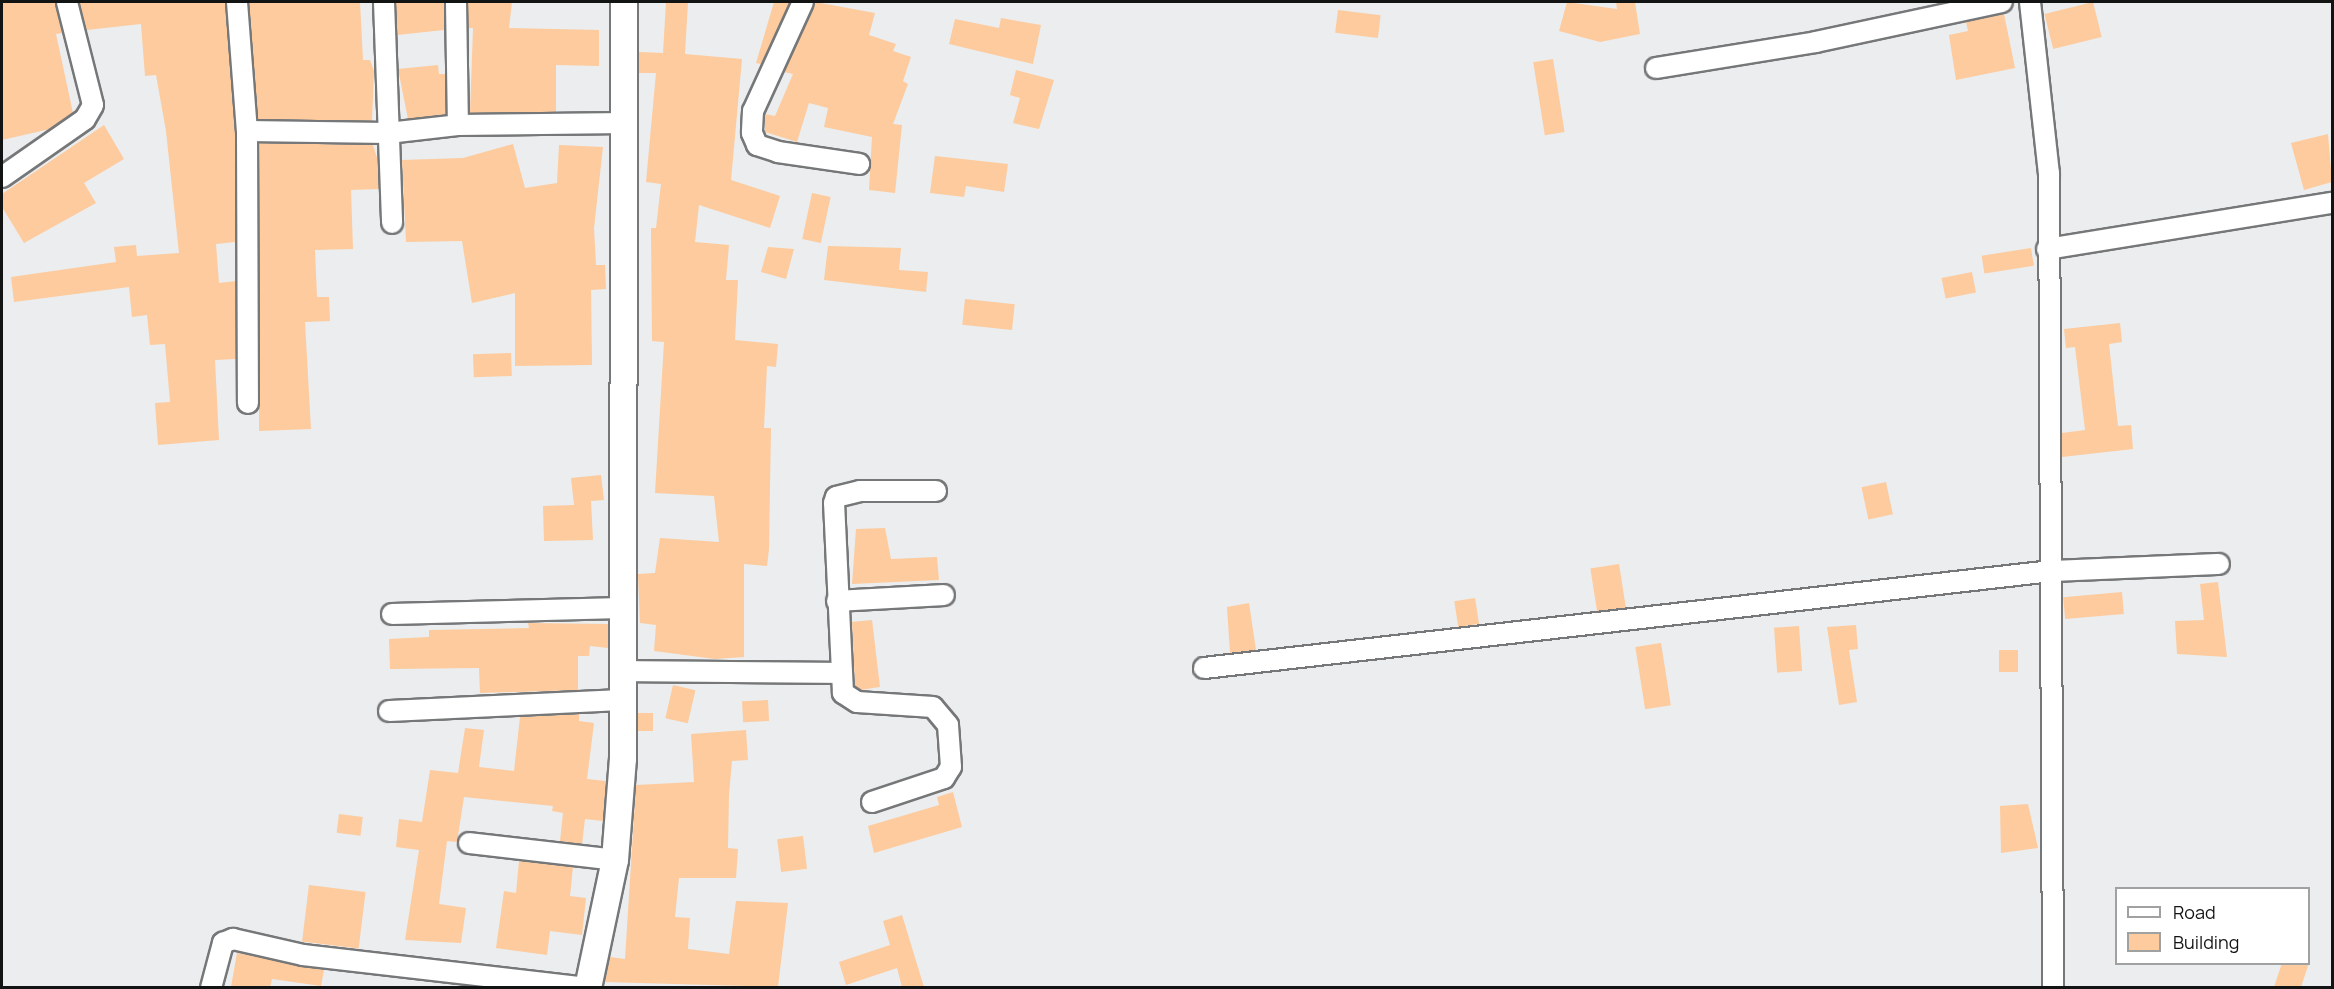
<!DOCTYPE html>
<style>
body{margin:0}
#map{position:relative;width:2334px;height:989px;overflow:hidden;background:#ebedef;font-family:Manrope,sans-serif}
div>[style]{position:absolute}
.building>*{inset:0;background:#fdcb9d;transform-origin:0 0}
.roads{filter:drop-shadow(2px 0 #757778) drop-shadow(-2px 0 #757778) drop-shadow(0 2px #757778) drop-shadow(0 -2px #757778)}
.minor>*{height:20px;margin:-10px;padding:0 10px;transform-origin:10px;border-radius:10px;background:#fff}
.tertiary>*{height:26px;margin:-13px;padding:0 13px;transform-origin:13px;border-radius:13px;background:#fff}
span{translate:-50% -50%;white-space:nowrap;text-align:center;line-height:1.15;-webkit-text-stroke:4.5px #fff;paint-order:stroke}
.frame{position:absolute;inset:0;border:3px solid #121313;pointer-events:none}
.legend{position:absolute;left:2115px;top:887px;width:195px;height:78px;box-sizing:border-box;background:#fff;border:2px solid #a0a1a1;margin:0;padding:8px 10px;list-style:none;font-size:18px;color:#121313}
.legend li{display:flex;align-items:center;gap:12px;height:30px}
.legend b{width:30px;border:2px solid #a0a1a1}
</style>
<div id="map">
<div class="building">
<i style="clip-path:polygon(2px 2px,55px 2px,62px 33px,56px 34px,73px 113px,50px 129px,2px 140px)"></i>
<i style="clip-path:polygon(79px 2px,225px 2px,235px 131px,235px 242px,216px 244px,219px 283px,236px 281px,236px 359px,215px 360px,219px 440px,158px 445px,155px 403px,170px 402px,165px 344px,150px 345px,147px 315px,132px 317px,129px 287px,14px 302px,11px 277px,116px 262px,114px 247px,136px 245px,137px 256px,179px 253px,166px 131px,156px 75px,145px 76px,141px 24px,87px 30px)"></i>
<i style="clip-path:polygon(249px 2px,360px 2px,363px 60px,370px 60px,374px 71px,372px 121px,258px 119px)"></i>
<i style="clip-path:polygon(415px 2px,444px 2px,444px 30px,397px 35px,396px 3px)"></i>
<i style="clip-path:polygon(468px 2px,512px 2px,509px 28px,599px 30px,599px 66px,556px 65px,556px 112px,470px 113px,473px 28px,468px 28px)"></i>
<i style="clip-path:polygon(666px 2px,688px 2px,685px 54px,742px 59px,731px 180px,780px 196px,770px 228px,699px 205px,695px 242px,729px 245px,726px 280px,738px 280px,735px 340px,778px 344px,776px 367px,767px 366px,764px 428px,771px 428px,769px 549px,767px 566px,744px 564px,744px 657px,715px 659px,654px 651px,656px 625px,640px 623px,638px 574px,655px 573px,660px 538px,719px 542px,714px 496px,655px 493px,664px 342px,652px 341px,651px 228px,656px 228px,661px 184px,646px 182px,656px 73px,639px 73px,639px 52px,663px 53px)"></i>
<i style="clip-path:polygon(774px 2px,790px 2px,761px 64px,756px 63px)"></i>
<i style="clip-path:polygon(815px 2px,875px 13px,869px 35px,896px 44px,893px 51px,911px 57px,903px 81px,908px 84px,893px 124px,902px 125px,895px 193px,869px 190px,872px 137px,824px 127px,828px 108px,809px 103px,797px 142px,765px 132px,765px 114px,775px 116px,793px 74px,784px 72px)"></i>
<i style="clip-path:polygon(1567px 2px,1617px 9px,1616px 2px,1635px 2px,1640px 34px,1600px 42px,1559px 31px)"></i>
<i style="left:2093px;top:2px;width:36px;height:50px;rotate:76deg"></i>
<i style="left:1338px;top:10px;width:43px;height:23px;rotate:7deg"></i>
<i style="clip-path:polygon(2004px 14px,2015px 68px,1956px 80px,1949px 35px,1968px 31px,1966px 22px)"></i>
<i style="clip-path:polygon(1001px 18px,1041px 25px,1033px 64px,949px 44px,955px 19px,999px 28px)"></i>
<i style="left:1553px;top:59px;width:74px;height:20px;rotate:81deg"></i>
<i style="clip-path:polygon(438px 65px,439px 74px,445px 74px,446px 114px,408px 119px,398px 69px)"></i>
<i style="clip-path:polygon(1016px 70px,1054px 80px,1039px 129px,1013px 123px,1020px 98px,1010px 95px)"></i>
<i style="clip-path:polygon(104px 125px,124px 159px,84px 183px,96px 203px,24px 243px,2px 207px,2px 194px)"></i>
<i style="clip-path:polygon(2328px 134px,2332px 182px,2304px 190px,2291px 143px)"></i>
<i style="clip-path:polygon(259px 143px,373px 145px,378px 161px,379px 189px,351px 190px,353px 249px,315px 250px,317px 297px,329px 297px,330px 321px,305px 322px,311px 429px,259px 431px)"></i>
<i style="clip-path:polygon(513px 144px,525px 188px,557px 183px,559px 145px,603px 147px,594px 228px,596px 265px,605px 265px,606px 289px,591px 290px,592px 365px,515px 366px,515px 293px,472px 303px,462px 241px,406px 242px,402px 160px,463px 158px)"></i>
<i style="clip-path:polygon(935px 156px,1008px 164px,1004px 192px,966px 186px,964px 197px,930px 193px)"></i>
<i style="left:812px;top:193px;width:19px;height:47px;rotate:12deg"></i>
<i style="clip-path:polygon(828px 246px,901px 248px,899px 270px,928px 272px,926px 292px,824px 280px)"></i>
<i style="clip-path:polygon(768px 247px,794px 249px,786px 279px,761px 272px)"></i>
<i style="left:2031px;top:248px;width:18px;height:50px;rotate:81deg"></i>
<i style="left:1972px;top:272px;width:21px;height:31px;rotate:79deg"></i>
<i style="left:965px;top:299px;width:50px;height:26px;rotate:6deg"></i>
<i style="clip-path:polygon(2120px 323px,2122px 342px,2109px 344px,2118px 426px,2131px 425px,2133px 449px,2062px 457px,2062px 433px,2085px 430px,2075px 347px,2066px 348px,2064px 329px)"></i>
<i style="left:511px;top:353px;width:23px;height:38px;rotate:88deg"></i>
<i style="clip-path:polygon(601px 475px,604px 500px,591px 501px,593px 540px,544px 541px,543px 506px,574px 505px,571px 478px)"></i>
<i style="left:1886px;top:482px;width:33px;height:25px;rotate:78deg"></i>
<i style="clip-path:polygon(885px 528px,891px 559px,937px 557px,939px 580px,852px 584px,856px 529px)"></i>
<i style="left:1619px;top:564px;width:45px;height:29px;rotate:81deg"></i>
<i style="clip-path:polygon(2218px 582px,2227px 657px,2177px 654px,2175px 621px,2204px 620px,2200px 584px)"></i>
<i style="left:2122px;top:592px;width:22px;height:59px;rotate:85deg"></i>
<i style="left:1475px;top:598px;width:26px;height:21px;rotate:81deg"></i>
<i style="clip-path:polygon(1249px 603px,1256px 650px,1230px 653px,1227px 607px)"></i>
<i style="clip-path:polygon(872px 620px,880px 687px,860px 690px,855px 686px,852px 622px)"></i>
<i style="clip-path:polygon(528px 623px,608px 624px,608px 648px,590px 646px,589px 656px,578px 656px,578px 690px,480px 693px,479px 668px,390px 669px,389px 639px,429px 637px,429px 630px,529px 628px)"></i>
<i style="clip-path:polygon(1856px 625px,1858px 649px,1849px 650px,1857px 702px,1839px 705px,1827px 627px)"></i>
<i style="left:1799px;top:626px;width:45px;height:25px;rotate:86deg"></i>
<i style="left:1661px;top:643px;width:63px;height:26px;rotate:81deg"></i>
<i style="left:1999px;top:650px;width:19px;height:22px"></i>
<i style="left:673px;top:685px;width:23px;height:34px;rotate:13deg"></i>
<i style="left:768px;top:700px;width:21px;height:26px;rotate:87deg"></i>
<i style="left:638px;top:713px;width:15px;height:18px"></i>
<i style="clip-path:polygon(579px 714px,579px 721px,594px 723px,587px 779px,606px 781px,603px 821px,585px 819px,582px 844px,560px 841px,563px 813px,552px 811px,553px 806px,464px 797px,457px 842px,447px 841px,439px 904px,466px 908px,461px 943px,405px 940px,419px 850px,396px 847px,399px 819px,422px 822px,430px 770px,458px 773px,465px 728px,484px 730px,479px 767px,514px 771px,520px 717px)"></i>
<i style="clip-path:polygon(746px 730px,748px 760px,732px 761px,729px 795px,728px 848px,738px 849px,736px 878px,679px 878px,675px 917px,690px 918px,688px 949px,729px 954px,736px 901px,788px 903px,778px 987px,605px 982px,610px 957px,625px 959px,636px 785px,694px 782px,691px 734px)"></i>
<i style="clip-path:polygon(953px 792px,962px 827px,874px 853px,868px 826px,939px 805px,937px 797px)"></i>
<i style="clip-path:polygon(2028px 804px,2038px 848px,2001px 853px,2000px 806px)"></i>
<i style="left:339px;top:814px;width:24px;height:19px;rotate:7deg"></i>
<i style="left:803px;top:836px;width:33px;height:26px;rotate:83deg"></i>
<i style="clip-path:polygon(519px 861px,573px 867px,570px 896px,586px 898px,582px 935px,550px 931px,547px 955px,496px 948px,504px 891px,516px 893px)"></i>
<i style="left:309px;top:885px;width:57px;height:57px;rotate:7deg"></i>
<i style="clip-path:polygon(902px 915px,924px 987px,902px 987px,897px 968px,846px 985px,839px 962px,890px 945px,883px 921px)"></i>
<i style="clip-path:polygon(237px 953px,324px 970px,321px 986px,272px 979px,270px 987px,231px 987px)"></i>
<i style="clip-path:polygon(2282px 963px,2309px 963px,2301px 987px,2274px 987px)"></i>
</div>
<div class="roads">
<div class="minor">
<i style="left:237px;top:2px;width:129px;rotate:85.6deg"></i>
<i style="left:247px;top:131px;width:272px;rotate:89.8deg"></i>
<i style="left:384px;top:2px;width:221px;rotate:87.9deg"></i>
<i style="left:456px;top:2px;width:123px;rotate:89.1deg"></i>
<i style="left:803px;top:2px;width:120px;rotate:114.6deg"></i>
<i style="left:753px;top:111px;width:22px;rotate:93deg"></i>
<i style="left:752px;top:133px;width:13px;rotate:67deg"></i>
<i style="left:757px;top:145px;width:22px;rotate:18deg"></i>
<i style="left:778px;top:152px;width:82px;rotate:8.4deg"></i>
<i style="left:2030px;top:2px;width:172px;rotate:83.7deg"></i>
<i style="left:2049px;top:173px;width:815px;rotate:89.72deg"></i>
<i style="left:1656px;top:68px;width:162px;rotate:-9.2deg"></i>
<i style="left:1816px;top:42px;width:190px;rotate:-12.1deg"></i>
<i style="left:247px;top:131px;width:141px;rotate:0.8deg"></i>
<i style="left:388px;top:133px;width:70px;rotate:-6.5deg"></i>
<i style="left:458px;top:125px;width:168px;rotate:-0.7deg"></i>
<i style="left:2px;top:177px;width:101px;rotate:-34.9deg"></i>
<i style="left:85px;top:119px;width:16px;rotate:-60deg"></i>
<i style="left:93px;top:105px;width:106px;rotate:-104.2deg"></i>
<i style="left:2047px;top:249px;width:289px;rotate:-9.2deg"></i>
<i style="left:837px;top:601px;width:107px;rotate:-3.2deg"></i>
<i style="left:392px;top:614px;width:229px;rotate:-1.5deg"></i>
<i style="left:1204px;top:668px;width:853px;rotate:-6.53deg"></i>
<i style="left:2051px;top:571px;width:168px;rotate:-2.4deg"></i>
<i style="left:623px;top:671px;width:215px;rotate:0.5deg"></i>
<i style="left:389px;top:711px;width:233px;rotate:-2.7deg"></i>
<i style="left:872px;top:802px;width:76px;rotate:-18.4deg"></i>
<i style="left:944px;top:778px;width:13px;rotate:-58deg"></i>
<i style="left:951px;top:767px;width:42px;rotate:-94.1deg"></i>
<i style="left:948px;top:725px;width:23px;rotate:-130deg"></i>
<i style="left:933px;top:707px;width:76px;rotate:-176.2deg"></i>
<i style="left:857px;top:702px;width:17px;rotate:-147deg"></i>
<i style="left:843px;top:693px;width:190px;rotate:-92.7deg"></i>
<i style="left:834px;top:503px;width:6px;rotate:-72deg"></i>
<i style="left:836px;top:497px;width:25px;rotate:-14deg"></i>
<i style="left:860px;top:491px;width:76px"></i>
<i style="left:469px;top:843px;width:147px;rotate:6.6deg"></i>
<i style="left:211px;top:988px;width:47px;rotate:-75.1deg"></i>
<i style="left:223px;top:943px;width:11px;rotate:-22deg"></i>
<i style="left:233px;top:939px;width:72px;rotate:12.9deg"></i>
<i style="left:303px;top:955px;width:286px;rotate:6.6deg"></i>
</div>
<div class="tertiary">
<i style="left:588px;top:988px;width:131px;rotate:-78.1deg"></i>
<i style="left:615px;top:860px;width:101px;rotate:-85.5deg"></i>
<i style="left:623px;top:759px;width:757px;rotate:-89.92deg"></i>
</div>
</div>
<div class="frame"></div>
<ul class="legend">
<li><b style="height:8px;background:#fff"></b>Road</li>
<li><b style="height:16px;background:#fdcb9d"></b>Building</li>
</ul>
</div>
